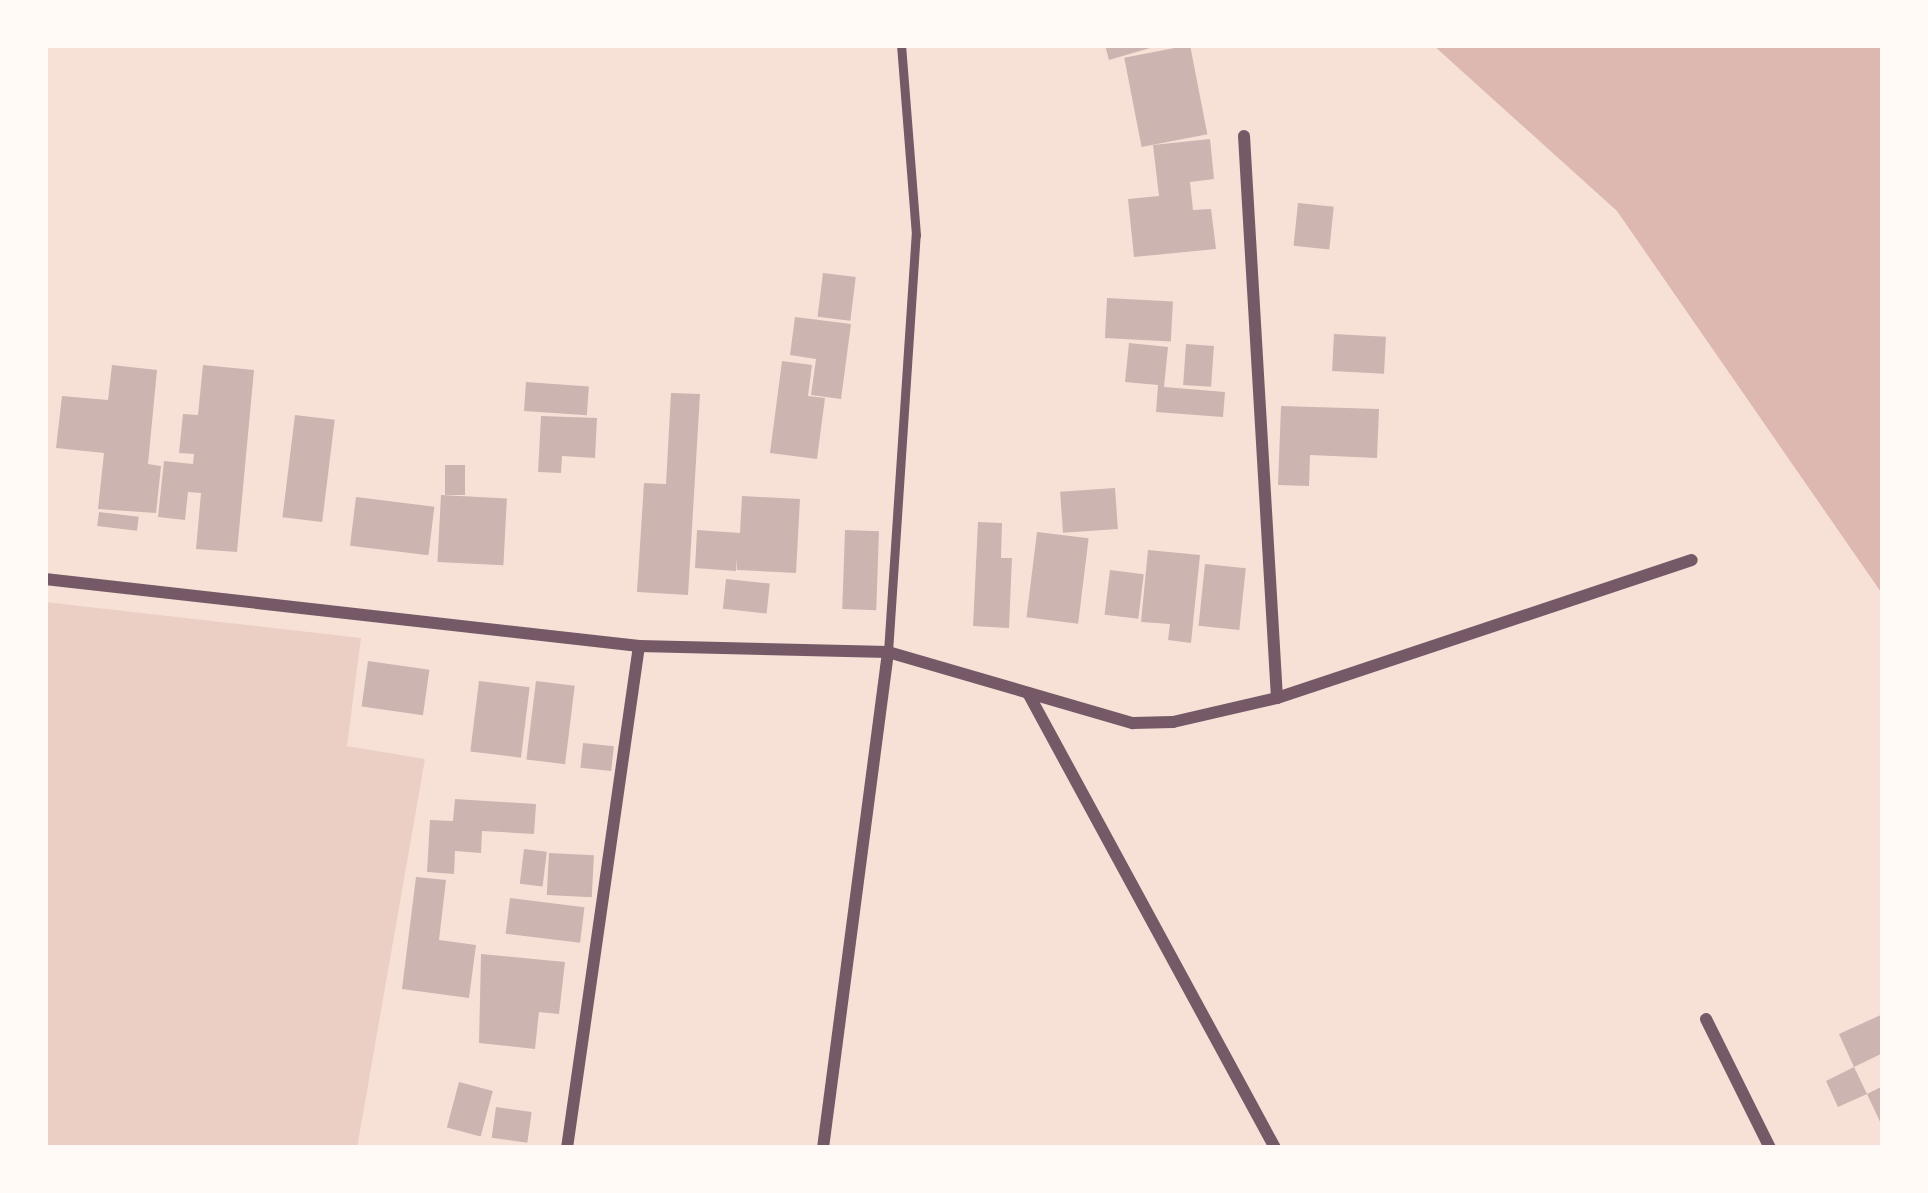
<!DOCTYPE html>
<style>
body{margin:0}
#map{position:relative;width:1928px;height:1193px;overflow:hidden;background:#f7e1d7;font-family:"Exo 2",sans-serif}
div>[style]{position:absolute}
.green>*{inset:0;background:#ebcfc5}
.water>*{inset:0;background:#dcb8b0}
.building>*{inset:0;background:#ccb4b1;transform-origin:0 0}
.service>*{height:9px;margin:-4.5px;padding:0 4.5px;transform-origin:4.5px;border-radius:4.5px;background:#755966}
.minor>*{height:12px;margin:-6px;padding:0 6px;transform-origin:6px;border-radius:6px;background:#755966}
span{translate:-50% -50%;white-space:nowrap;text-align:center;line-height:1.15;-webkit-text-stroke:10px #fffaf5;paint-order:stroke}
.frame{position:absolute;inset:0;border:48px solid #fffaf5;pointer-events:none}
</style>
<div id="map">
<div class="green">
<i style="clip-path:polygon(45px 602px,361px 638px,347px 746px,425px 759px,357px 1148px,45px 1148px)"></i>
</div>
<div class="water">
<i style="clip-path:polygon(1433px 45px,1883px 45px,1883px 595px,1617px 211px)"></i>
</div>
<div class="building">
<i style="clip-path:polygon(1105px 45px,1157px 45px,1157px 46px,1109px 60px)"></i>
<i style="left:1190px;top:45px;width:91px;height:67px;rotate:79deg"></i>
<i style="clip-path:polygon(1210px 139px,1214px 179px,1190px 182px,1193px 210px,1211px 209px,1216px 249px,1134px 257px,1128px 199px,1159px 196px,1153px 145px)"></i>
<i style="left:1298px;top:203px;width:36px;height:43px;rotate:6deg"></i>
<i style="left:823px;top:273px;width:33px;height:44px;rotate:7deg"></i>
<i style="left:1107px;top:298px;width:66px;height:40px;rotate:3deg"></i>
<i style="clip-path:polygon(795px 317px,851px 324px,841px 399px,811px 395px,816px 359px,790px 355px)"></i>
<i style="left:1334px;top:334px;width:52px;height:37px;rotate:3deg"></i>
<i style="clip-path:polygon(1129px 343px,1168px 347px,1164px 387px,1225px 392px,1223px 417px,1156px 412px,1158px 385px,1125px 382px)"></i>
<i style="left:1186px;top:344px;width:28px;height:41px;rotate:4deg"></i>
<i style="clip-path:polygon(782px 361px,812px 365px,808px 396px,825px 398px,817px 459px,770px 453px)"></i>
<i style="clip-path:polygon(112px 365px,157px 370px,148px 464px,161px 466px,156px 513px,98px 509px,104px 453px,56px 448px,62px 396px,108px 400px)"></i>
<i style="clip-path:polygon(203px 365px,254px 370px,237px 552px,196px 549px,201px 493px,188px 492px,185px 520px,158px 517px,164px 461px,193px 464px,194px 454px,179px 453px,183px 414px,198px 415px)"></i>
<i style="left:526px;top:382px;width:63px;height:29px;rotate:4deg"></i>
<i style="clip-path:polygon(671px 393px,700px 394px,688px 595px,637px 592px,644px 483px,666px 484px)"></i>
<i style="clip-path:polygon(1281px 406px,1379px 409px,1377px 458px,1310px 455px,1309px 486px,1278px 485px)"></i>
<i style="left:295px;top:415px;width:40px;height:103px;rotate:7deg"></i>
<i style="clip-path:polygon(541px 416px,597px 418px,595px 458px,562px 456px,561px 473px,538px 472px)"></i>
<i style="left:445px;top:465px;width:20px;height:30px"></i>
<i style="left:1115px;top:488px;width:41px;height:55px;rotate:86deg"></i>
<i style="left:441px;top:495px;width:66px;height:67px;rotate:3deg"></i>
<i style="clip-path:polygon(742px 496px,800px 499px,796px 573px,737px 570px,737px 558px,736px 571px,695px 568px,697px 530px,740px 533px)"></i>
<i style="left:356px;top:497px;width:79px;height:49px;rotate:7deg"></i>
<i style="left:99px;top:512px;width:40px;height:14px;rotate:7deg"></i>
<i style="clip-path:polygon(978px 522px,1002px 523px,1001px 558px,1012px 558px,1009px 628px,973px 626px)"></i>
<i style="left:845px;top:530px;width:34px;height:79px;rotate:2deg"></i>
<i style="left:1037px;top:532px;width:52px;height:86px;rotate:7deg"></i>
<i style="clip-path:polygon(1148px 550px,1200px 555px,1191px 643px,1168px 640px,1170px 624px,1141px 622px)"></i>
<i style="left:1205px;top:564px;width:41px;height:62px;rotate:6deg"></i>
<i style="left:1110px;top:570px;width:34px;height:45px;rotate:7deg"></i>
<i style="left:726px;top:579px;width:44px;height:30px;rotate:6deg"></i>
<i style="left:368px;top:661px;width:62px;height:46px;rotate:8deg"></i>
<i style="left:479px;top:681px;width:51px;height:71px;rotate:7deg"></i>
<i style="left:536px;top:681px;width:39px;height:79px;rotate:7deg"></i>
<i style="left:583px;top:743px;width:31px;height:25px;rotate:6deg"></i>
<i style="clip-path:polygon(455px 799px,536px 804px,534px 834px,482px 831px,481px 853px,455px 851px,454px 874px,427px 872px,430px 820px,453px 821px)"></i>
<i style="left:524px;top:849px;width:23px;height:35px;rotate:7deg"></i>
<i style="left:549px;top:853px;width:45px;height:42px;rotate:3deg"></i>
<i style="clip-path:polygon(416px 877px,446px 880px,439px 940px,476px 945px,469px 998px,402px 989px)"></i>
<i style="left:510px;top:898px;width:75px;height:36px;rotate:7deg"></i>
<i style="clip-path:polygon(481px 954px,565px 962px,559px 1014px,539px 1012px,535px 1049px,479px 1043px)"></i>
<i style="clip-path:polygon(1883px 1014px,1883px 1053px,1854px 1067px,1867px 1094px,1838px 1107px,1826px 1081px,1854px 1067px,1839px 1034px)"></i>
<i style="left:459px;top:1082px;width:35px;height:47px;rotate:15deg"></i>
<i style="clip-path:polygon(1883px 1086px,1883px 1128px,1867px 1094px)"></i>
<i style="left:496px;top:1107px;width:36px;height:31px;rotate:8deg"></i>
</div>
<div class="service">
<i style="left:888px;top:652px;width:418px;rotate:-86.2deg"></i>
<i style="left:916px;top:235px;width:191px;rotate:-94.5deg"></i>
</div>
<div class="minor">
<i style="left:1244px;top:136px;width:563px;rotate:86.64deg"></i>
<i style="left:45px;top:579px;width:598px;rotate:6.44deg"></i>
<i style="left:639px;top:646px;width:249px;rotate:1.4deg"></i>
<i style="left:888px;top:652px;width:255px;rotate:16.2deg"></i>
<i style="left:1133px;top:723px;width:40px;rotate:-1.4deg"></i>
<i style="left:1173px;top:722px;width:107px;rotate:-13deg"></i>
<i style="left:1277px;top:698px;width:437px;rotate:-18.4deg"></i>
<i style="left:1028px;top:693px;width:518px;rotate:61.5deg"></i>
<i style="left:1706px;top:1019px;width:144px;rotate:63.6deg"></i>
<i style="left:567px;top:1148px;width:507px;rotate:-81.84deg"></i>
<i style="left:823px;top:1148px;width:500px;rotate:-82.53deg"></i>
</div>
<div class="frame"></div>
</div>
